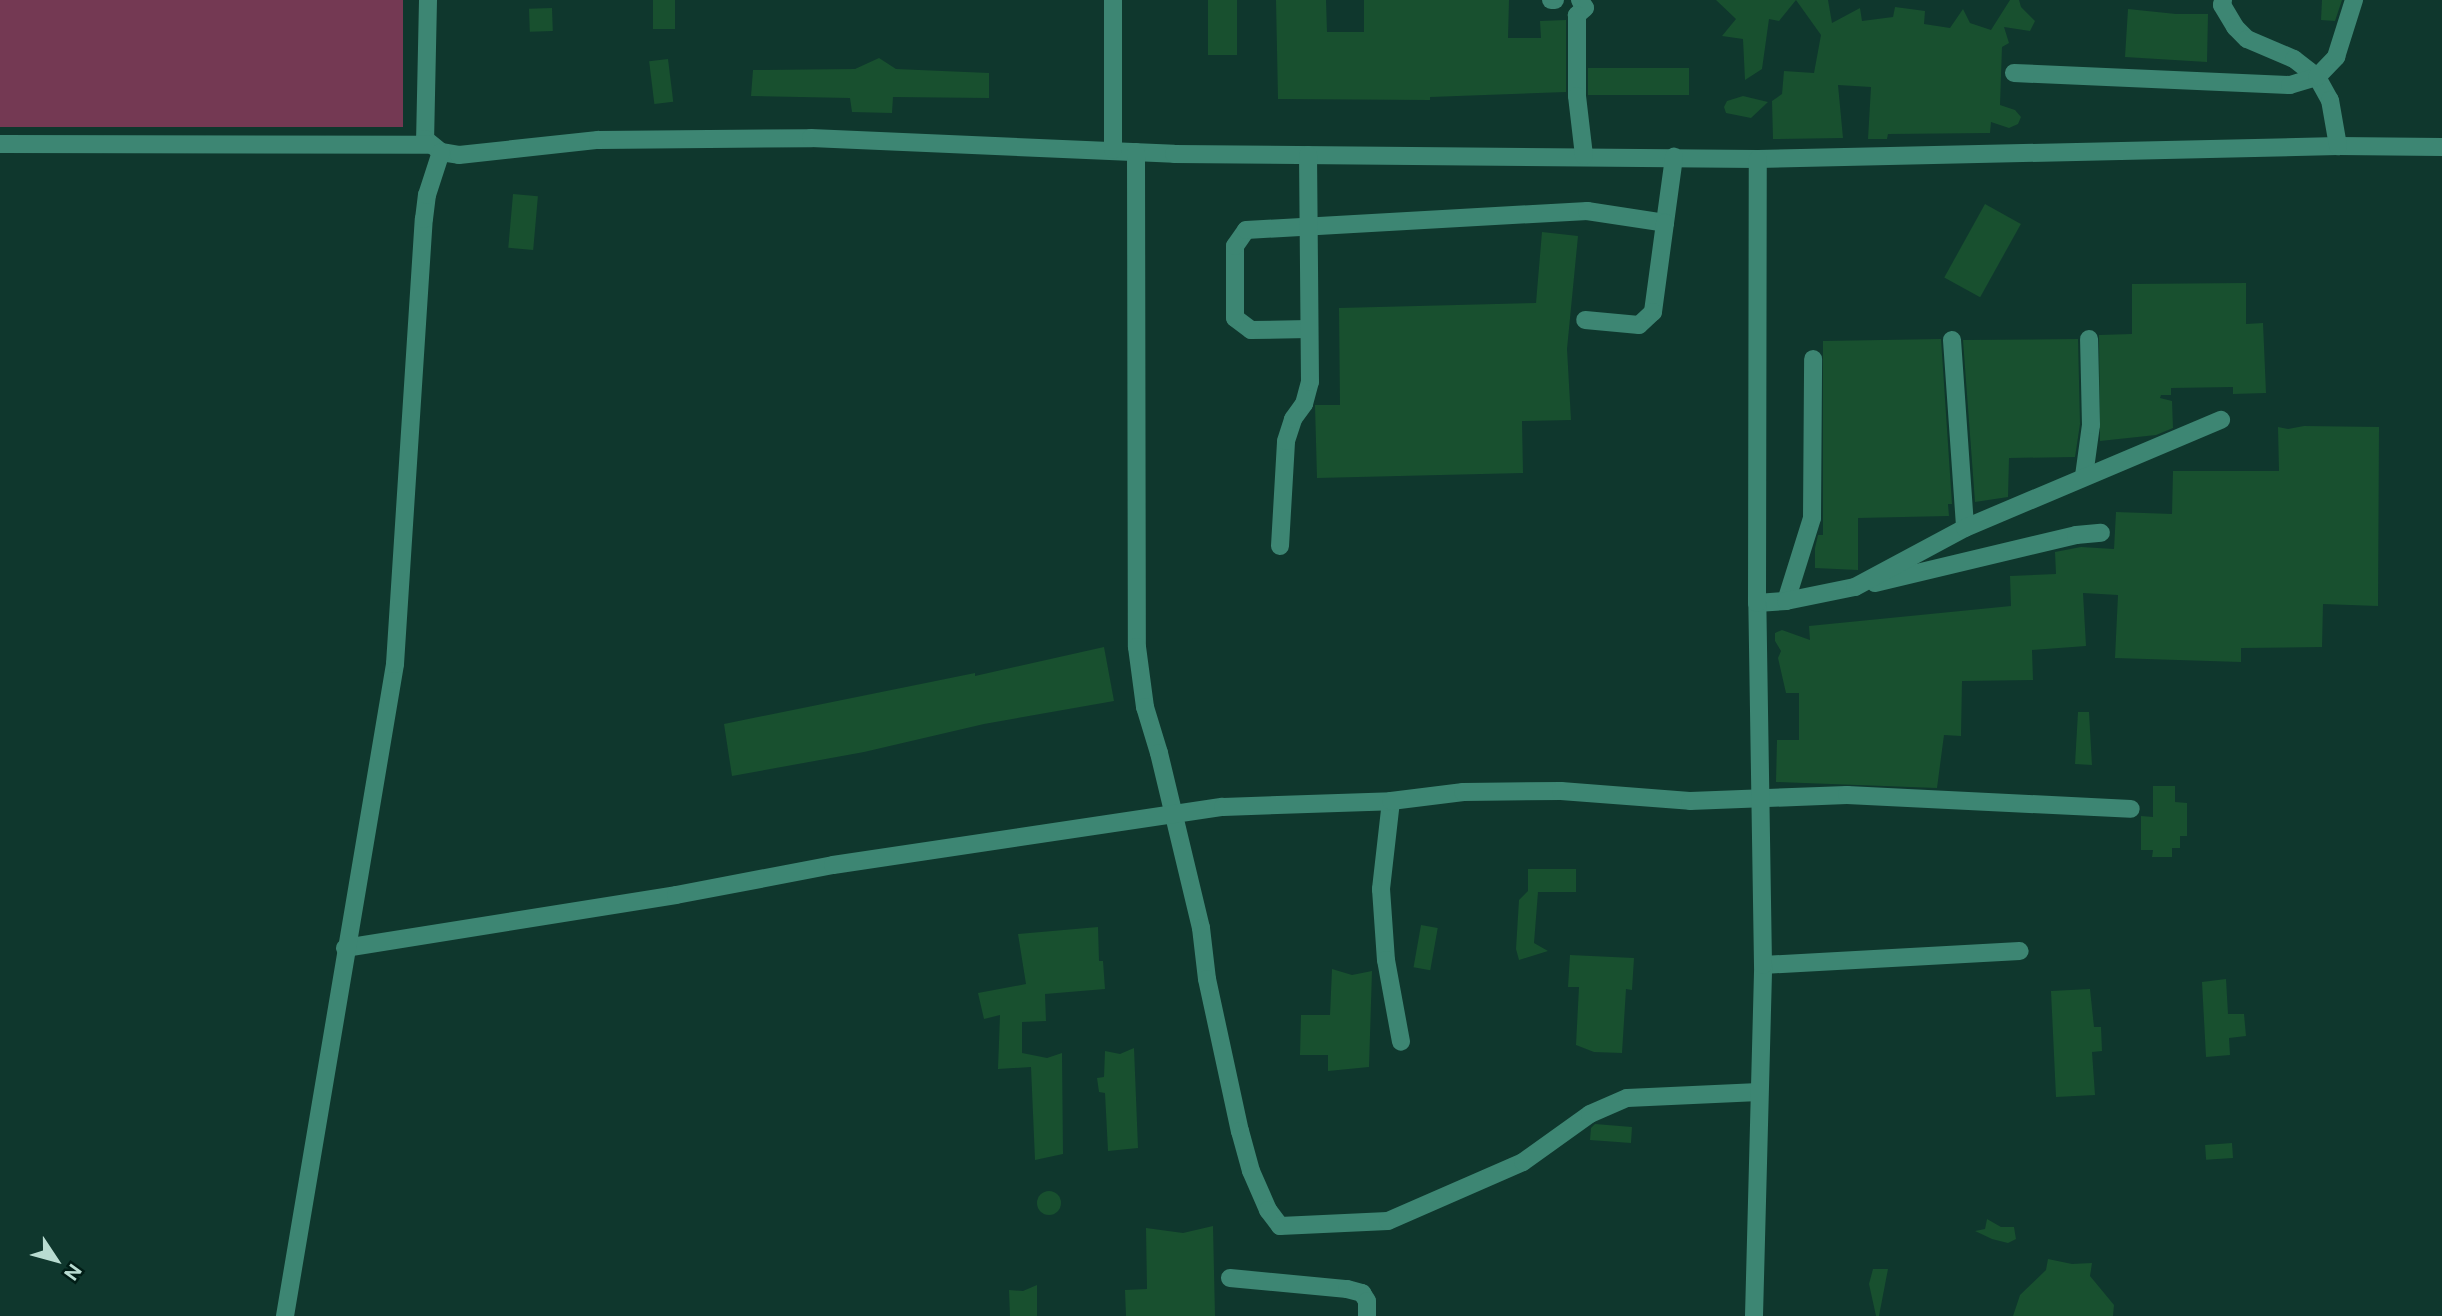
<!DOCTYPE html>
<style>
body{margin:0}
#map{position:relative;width:2442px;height:1316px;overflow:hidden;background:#0f372d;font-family:"Public Sans",sans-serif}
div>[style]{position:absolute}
.green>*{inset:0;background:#743953;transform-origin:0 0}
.building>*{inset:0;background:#18502f;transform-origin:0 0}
.round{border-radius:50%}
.minor>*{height:18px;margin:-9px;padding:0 9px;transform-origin:9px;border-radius:9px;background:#3d8673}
span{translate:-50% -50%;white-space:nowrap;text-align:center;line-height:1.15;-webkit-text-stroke:5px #001d16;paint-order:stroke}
.north{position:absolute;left:21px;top:1225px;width:70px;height:70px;-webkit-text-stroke:5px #001d16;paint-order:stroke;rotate:126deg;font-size:19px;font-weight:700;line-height:28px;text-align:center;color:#b9dcd1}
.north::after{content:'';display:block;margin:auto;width:24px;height:32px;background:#b9dcd1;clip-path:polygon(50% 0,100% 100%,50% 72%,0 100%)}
</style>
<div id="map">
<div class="green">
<i style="left:0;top:0;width:403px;height:127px"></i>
</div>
<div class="building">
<i style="left:653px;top:0;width:22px;height:29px"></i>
<i style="left:1208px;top:0;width:29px;height:55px"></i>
<i style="clip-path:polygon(1276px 0,1326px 0,1327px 32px,1364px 32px,1364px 0,1509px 0,1508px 38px,1541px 38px,1540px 21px,1566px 20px,1566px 92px,1430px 97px,1430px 100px,1278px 99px)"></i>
<i style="clip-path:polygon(1716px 0,1828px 0,1832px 23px,1860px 8px,1862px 21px,1893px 17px,1895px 7px,1925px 11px,1924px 24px,1950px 28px,1963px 9px,1970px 23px,1991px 30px,2010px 0,2019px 0,2021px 7px,2035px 21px,2030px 31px,2004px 27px,2009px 43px,2002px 47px,2000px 105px,2015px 110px,2021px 117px,2018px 124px,2009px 128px,1991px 122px,1990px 133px,1888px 134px,1887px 139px,1868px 139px,1871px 87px,1838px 85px,1843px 138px,1773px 139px,1772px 101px,1782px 94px,1784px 71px,1814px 73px,1821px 35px,1796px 0,1779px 21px,1769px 19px,1762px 69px,1745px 80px,1743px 39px,1722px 36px,1736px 19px)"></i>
<i style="clip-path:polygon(2322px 0,2342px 0,2335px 21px,2321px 20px)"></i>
<i style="left:552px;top:8px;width:23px;height:23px;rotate:88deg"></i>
<i style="clip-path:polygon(2128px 9px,2176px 14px,2208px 14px,2207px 62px,2125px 57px)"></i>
<i style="clip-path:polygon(879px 58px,896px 69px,989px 73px,989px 98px,893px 97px,892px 113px,852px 112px,850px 98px,751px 96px,753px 70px,855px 69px)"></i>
<i style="left:668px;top:59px;width:43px;height:19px;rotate:83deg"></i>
<i style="left:1588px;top:68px;width:101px;height:27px"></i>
<i style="clip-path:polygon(1743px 96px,1768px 102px,1751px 118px,1726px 113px,1724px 107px,1727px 101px)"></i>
<i style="left:513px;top:194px;width:25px;height:54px;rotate:5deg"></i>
<i style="left:1985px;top:204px;width:41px;height:84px;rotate:29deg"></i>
<i style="clip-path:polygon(1542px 232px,1578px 236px,1567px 349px,1571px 420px,1522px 421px,1523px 473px,1317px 478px,1315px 405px,1340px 405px,1339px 308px,1536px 303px)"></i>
<i style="clip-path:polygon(2246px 283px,2246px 324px,2263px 323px,2266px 393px,2233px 394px,2233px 387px,2171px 388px,2171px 395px,2161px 395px,2160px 398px,2172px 401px,2173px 428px,2156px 435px,2100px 441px,2099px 335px,2132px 334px,2132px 284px)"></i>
<i style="clip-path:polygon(1941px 339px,1952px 504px,1948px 504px,1949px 516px,1858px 518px,1858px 570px,1815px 568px,1815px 548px,1818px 535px,1823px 535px,1823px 341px)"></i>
<i style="clip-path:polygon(2078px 339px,2080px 424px,2075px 457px,2009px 458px,2008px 497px,1975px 502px,1963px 340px)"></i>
<i style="clip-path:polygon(2304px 426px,2379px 427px,2378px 606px,2323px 604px,2322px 647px,2241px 648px,2241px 662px,2115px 658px,2118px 595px,2083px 593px,2086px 646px,2032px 650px,2033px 680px,1962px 681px,1961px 736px,1944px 735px,1937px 788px,1776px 782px,1777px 740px,1799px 740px,1799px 693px,1786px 693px,1778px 658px,1781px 651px,1775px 641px,1775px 633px,1782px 630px,1810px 640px,1809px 626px,2011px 606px,2010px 576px,2056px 574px,2055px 552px,2081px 547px,2114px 549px,2116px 512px,2172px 514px,2173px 471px,2279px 471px,2278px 427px,2288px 429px)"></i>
<i style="clip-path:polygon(1104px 647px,1114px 701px,984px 724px,864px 752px,732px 776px,724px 724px,975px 673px,975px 676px)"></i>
<i style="clip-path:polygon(2078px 712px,2089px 712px,2092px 765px,2075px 764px)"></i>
<i style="clip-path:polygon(2153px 786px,2175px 786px,2175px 802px,2187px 803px,2187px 836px,2180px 836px,2180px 848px,2172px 848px,2172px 857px,2152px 857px,2153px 850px,2141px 850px,2141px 816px,2153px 817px)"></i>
<i style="clip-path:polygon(1528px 869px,1576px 869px,1576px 892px,1538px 892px,1534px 943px,1548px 951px,1519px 960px,1516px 949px,1519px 900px,1528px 891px)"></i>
<i style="left:1421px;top:925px;width:17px;height:43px;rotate:10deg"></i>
<i style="clip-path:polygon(1098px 927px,1099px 961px,1103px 961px,1105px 989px,1045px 994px,1046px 1021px,1022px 1022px,1022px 1053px,1047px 1058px,1062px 1053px,1063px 1154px,1035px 1160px,1031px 1067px,998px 1069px,1000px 1015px,984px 1019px,978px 993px,1026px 984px,1018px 934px)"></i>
<i style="clip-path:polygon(1570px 955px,1634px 958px,1632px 990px,1626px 989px,1622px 1053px,1594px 1052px,1576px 1045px,1579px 987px,1568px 987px)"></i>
<i style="clip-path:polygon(1332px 969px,1352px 975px,1372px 971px,1369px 1067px,1328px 1071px,1328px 1055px,1300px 1055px,1301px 1015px,1330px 1015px)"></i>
<i style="clip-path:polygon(2226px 979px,2228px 1014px,2244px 1014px,2246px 1036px,2229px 1038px,2230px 1055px,2206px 1057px,2202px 982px)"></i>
<i style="clip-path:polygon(2090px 989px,2094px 1027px,2101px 1027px,2102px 1051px,2092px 1052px,2095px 1095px,2056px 1097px,2051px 991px)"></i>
<i style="clip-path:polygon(1134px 1048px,1138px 1148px,1108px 1151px,1105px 1093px,1099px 1092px,1097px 1078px,1104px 1077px,1105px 1051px,1120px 1054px)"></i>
<i style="clip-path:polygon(1595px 1124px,1632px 1127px,1631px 1143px,1590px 1140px,1591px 1128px)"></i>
<i style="left:2232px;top:1143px;width:15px;height:27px;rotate:86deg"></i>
<i class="round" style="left:1037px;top:1191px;width:24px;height:24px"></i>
<i style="clip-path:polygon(1987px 1219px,2001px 1227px,2014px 1227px,2016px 1239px,2008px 1243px,1992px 1239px,1975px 1231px,1985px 1229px)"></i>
<i style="clip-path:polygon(1213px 1226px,1215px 1316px,1126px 1316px,1125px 1290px,1147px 1289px,1146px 1228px,1183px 1233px)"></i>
<i style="clip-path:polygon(2048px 1259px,2072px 1264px,2092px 1263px,2090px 1276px,2114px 1305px,2113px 1316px,2013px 1316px,2020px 1295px,2046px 1270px)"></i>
<i style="clip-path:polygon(1873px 1269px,1888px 1269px,1879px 1316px,1876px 1316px,1869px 1284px)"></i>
<i style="clip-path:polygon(1037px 1285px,1037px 1316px,1010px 1316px,1009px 1290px,1023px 1291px)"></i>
</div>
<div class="minor">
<i style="left:428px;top:0;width:139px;rotate:91.2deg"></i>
<i style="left:425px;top:139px;width:21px;rotate:39deg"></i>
<i style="left:441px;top:152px;width:18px;rotate:9deg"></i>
<i style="left:459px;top:155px;width:140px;rotate:-6.2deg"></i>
<i style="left:598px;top:140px;width:213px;rotate:-0.5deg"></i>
<i style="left:811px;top:138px;width:363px;rotate:2.5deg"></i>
<i style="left:1174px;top:154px;width:584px;rotate:0.49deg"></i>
<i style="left:1758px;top:159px;width:580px;rotate:-1.28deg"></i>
<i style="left:2338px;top:146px;width:104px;rotate:0.6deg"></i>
<i style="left:1551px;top:0;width:4px"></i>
<i style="left:1580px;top:0;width:9px;rotate:58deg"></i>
<i style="left:1585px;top:8px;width:11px;rotate:139deg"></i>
<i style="left:1577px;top:15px;width:81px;rotate:90deg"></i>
<i style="left:1577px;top:96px;width:60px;rotate:83.3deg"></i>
<i style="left:2223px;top:0;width:5px;rotate:101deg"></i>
<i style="left:2222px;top:5px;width:26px;rotate:59deg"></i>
<i style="left:2235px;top:27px;width:17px;rotate:45deg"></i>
<i style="left:2247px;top:39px;width:51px;rotate:23.1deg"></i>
<i style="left:2294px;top:59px;width:29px;rotate:38deg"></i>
<i style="left:2317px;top:77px;width:26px;rotate:61deg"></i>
<i style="left:2330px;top:100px;width:47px;rotate:80.1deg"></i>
<i style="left:2014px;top:73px;width:276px;rotate:2.5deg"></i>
<i style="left:2290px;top:85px;width:28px;rotate:-17deg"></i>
<i style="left:2317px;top:77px;width:28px;rotate:-46deg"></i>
<i style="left:2336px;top:57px;width:60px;rotate:-72.5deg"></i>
<i style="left:0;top:144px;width:431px;rotate:0.1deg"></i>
<i style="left:1113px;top:150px;width:150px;rotate:-90deg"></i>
<i style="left:1136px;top:152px;width:495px;rotate:89.9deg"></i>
<i style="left:1137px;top:647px;width:61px;rotate:82.4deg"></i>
<i style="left:1145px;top:707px;width:48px;rotate:73.1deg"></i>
<i style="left:1159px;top:753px;width:180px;rotate:76.5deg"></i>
<i style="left:1201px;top:928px;width:51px;rotate:83.3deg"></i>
<i style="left:1207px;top:979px;width:156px;rotate:77.8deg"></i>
<i style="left:1240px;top:1131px;width:41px;rotate:74.6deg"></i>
<i style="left:1251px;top:1171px;width:43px;rotate:66.4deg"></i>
<i style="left:1268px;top:1210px;width:20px;rotate:53deg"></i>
<i style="left:1280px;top:1226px;width:108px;rotate:-2.7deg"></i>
<i style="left:1388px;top:1221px;width:147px;rotate:-23.6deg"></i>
<i style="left:1523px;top:1162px;width:82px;rotate:-35.6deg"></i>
<i style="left:1590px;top:1114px;width:40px;rotate:-23.4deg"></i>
<i style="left:1627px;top:1098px;width:132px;rotate:-2.6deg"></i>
<i style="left:1665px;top:223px;width:67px;rotate:-82.2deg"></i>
<i style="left:1309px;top:329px;width:58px;rotate:179deg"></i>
<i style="left:1251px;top:330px;width:20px;rotate:-143deg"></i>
<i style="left:1235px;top:318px;width:72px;rotate:-90deg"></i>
<i style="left:1235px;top:246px;width:19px;rotate:-55deg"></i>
<i style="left:1246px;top:230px;width:342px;rotate:-3.2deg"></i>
<i style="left:1587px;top:211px;width:79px;rotate:8.7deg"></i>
<i style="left:1665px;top:223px;width:90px;rotate:97.7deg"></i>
<i style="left:1653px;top:312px;width:19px;rotate:137deg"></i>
<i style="left:1639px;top:325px;width:54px;rotate:-174.7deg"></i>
<i style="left:1952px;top:340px;width:188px;rotate:86deg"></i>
<i style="left:2084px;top:476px;width:51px;rotate:-82.2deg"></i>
<i style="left:2091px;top:425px;width:86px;rotate:-91.3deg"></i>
<i style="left:1280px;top:546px;width:105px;rotate:-86.7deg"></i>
<i style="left:1286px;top:441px;width:23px;rotate:-72deg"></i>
<i style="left:1293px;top:419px;width:19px;rotate:-54deg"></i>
<i style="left:1304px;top:404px;width:23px;rotate:-75deg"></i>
<i style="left:1310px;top:382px;width:227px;rotate:-90.5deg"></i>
<i style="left:1875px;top:583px;width:207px;rotate:-13.4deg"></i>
<i style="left:2076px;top:535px;width:25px;rotate:-5deg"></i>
<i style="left:1786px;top:601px;width:87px;rotate:-72.6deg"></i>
<i style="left:1812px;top:518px;width:159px;rotate:-89.6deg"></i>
<i style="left:1757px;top:603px;width:29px;rotate:-4deg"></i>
<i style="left:1786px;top:601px;width:70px;rotate:-11.5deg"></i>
<i style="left:1855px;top:587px;width:125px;rotate:-28.2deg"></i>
<i style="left:1965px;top:528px;width:278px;rotate:-22.9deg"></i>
<i style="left:1391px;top:801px;width:89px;rotate:96.5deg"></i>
<i style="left:1381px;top:889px;width:71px;rotate:86deg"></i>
<i style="left:1386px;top:960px;width:83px;rotate:79.6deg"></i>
<i style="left:345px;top:948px;width:335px;rotate:-9.1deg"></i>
<i style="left:676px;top:895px;width:160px;rotate:-10.8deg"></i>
<i style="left:833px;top:865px;width:394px;rotate:-8.5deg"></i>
<i style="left:1223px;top:807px;width:168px;rotate:-2deg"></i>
<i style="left:1391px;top:801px;width:73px;rotate:-7.1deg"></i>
<i style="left:1463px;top:792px;width:98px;rotate:-0.6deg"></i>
<i style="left:1561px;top:791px;width:129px;rotate:4.4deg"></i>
<i style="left:1690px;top:801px;width:157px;rotate:-2.2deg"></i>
<i style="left:1847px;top:795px;width:284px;rotate:2.8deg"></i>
<i style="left:1763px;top:965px;width:257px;rotate:-3.1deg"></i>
<i style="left:1230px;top:1278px;width:118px;rotate:5.4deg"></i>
<i style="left:1347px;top:1289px;width:16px;rotate:15deg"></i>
<i style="left:1362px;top:1293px;width:9px;rotate:58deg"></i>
<i style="left:1367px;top:1301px;width:15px;rotate:90deg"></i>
<i style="left:285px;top:1316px;width:661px;rotate:-80.42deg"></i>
<i style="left:395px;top:664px;width:446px;rotate:-86.3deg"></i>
<i style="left:424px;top:219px;width:24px;rotate:-83deg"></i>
<i style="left:427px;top:195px;width:45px;rotate:-72deg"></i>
<i style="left:1754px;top:1316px;width:351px;rotate:-88.5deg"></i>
<i style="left:1763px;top:965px;width:362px;rotate:-90.9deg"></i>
<i style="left:1757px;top:603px;width:444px;rotate:-89.9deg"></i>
</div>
<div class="north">N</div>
</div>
